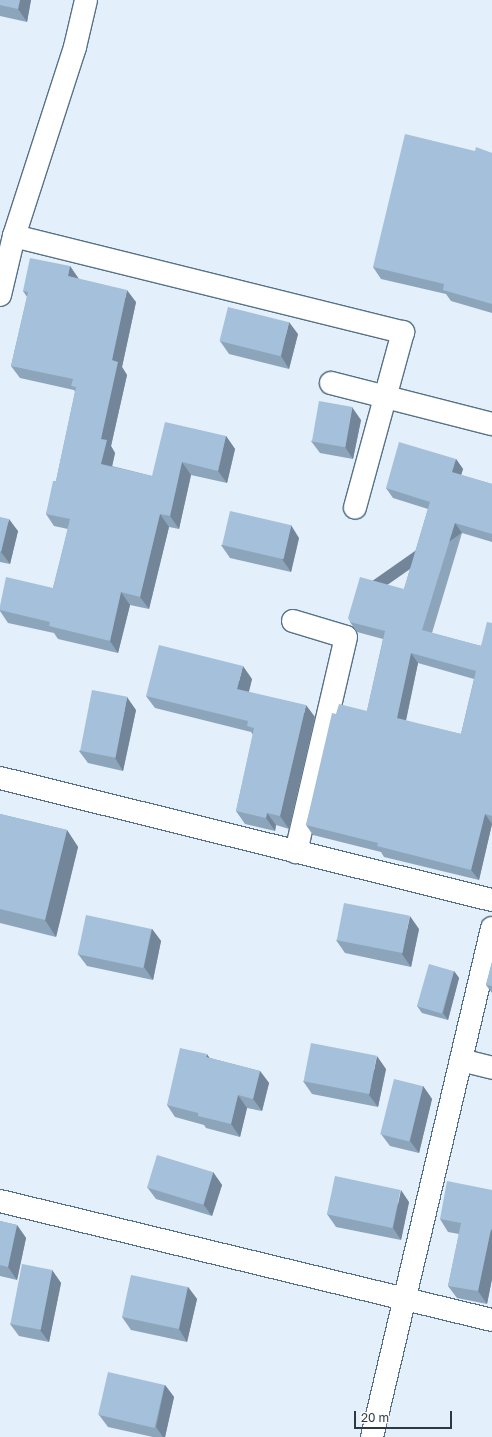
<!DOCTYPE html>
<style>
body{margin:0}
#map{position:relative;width:492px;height:1437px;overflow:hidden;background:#e3effa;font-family:"Golos Text",sans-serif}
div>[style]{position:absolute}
.roads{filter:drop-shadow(1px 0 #567188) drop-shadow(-1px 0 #567188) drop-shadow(0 1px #567188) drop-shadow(0 -1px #567188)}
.minor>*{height:22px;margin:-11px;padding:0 11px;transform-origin:11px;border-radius:11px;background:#fff}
.wall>*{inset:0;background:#8da5bb}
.shaded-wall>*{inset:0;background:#738699;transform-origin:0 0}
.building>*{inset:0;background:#a4c0da;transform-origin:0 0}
span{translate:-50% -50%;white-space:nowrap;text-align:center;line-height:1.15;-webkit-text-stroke:3px #fbfbfb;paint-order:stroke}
.scale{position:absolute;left:354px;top:1411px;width:98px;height:18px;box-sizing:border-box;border:2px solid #2c3842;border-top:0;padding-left:5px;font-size:12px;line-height:14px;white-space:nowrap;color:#2c3842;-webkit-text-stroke:3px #fbfbfb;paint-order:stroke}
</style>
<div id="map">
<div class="roads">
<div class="minor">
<i style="left:14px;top:236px;width:401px;rotate:13.9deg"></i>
<i style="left:403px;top:332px;width:182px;rotate:105.3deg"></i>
<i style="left:0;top:295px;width:61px;rotate:-76.7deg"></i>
<i style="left:14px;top:236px;width:199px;rotate:-72.1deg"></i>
<i style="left:75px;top:47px;width:48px;rotate:-76.8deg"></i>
<i style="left:331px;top:383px;width:166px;rotate:14.3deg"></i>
<i style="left:293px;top:621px;width:55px;rotate:16.8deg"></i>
<i style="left:346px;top:637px;width:221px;rotate:103.1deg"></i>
<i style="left:0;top:778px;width:507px;rotate:13.93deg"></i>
<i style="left:461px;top:1060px;width:32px;rotate:14deg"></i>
<i style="left:0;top:1201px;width:506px;rotate:13.6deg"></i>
<i style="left:372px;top:1437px;width:523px;rotate:-76.73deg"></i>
</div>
</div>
<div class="wall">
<i style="clip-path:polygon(0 0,31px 0,27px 22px,0 16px)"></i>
<i style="clip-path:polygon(475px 151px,492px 153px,492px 313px,451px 301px,446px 294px,381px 279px,373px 267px)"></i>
<i style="clip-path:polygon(70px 266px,78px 279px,136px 302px,122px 367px,127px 375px,111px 446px,115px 453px,112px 466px,152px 476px,226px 436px,235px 449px,227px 483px,191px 475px,179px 529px,169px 527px,149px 609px,130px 605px,118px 653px,58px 639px,54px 633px,8px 623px,0 611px,0 606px,53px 588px,68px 529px,54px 526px,46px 514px,56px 481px,75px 392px,74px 390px,20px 378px,11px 366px,27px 297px,23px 291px)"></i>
<i style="clip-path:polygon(298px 334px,289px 369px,229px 354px,220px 341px)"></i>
<i style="clip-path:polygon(361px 420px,353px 459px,320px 453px,311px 441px)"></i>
<i style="clip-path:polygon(evenodd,456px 459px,463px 469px,461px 475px,492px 484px,492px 542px,462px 533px,432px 633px,481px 646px,492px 623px,492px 824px,479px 880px,384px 857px,381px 852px,313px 835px,306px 825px,336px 714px,367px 711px,383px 639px,357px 632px,350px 622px,404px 589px,428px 509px,393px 498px,386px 488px,456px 459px,418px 663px,474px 679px,461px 734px,406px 721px,418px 663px)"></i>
<i style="clip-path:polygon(0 517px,18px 531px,10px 564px,0 562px)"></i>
<i style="clip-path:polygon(299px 538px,291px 572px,230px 558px,221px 545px)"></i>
<i style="clip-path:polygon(252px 679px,249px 692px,315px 717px,289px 829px,276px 825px,275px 831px,245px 824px,236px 811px,253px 735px,251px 732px,155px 708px,146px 696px)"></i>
<i style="clip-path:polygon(136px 710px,123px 771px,88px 763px,79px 751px)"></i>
<i style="clip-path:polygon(0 814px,67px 830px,78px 847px,56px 937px,0 923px)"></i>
<i style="clip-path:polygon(152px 929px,161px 941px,153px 980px,87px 966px,78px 954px)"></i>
<i style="clip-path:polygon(419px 929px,411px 967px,345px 953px,336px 940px)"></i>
<i style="clip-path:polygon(492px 962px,492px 993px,486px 985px)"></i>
<i style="clip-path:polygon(454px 971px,459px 978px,448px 1020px,422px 1013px,417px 1006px)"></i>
<i style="clip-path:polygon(210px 1058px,260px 1071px,269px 1083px,262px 1111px,247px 1108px,240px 1137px,206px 1128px,204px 1125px,175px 1117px,167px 1105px)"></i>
<i style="clip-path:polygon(386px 1069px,378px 1107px,312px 1094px,303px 1081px)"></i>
<i style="clip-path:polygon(423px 1086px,432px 1099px,419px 1153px,390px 1146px,381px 1134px)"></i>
<i style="clip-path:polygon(213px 1172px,222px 1185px,212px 1216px,156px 1199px,147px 1187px)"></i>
<i style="clip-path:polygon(492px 1190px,492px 1279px,487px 1304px,457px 1298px,448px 1286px,459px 1234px,448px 1232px,440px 1219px)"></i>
<i style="clip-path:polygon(409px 1202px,401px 1240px,336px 1227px,327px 1214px)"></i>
<i style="clip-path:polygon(0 1221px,17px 1225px,26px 1238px,17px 1280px,0 1276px)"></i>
<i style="clip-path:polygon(52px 1270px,61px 1283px,49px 1342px,19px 1336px,10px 1324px)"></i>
<i style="clip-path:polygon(188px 1287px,197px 1299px,187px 1342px,131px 1330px,122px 1317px)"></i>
<i style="clip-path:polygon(165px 1385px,174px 1397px,165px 1437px,153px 1437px,108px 1427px,99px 1415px)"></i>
</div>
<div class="shaded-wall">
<i style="clip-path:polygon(20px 0,31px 0,27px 22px,18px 9px)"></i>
<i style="clip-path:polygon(70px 266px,79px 279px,68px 276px)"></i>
<i style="clip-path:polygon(127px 290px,136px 302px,122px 367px,127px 375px,111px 446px,115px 453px,110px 476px,101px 464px,101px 439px,112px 360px)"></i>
<i style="clip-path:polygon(289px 322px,298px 334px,289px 369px,281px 356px)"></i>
<i style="clip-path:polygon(352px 407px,361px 420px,353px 459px,345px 447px)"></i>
<i style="clip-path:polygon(226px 436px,235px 449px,227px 483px,218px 471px)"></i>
<i style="clip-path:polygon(456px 459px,463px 469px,459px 482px,452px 472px)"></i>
<i style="clip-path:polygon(182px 462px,191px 475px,179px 529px,170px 516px)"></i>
<i style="clip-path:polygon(160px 514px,169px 527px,149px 609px,140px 597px)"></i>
<i style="clip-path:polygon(9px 519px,18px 531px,10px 564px,1px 552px)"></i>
<i style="left:455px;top:523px;width:12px;height:112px;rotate:55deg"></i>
<i style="clip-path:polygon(291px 525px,299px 538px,291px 572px,282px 559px)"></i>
<i style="clip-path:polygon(121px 592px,130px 605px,118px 653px,110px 641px)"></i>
<i style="clip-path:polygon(411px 653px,418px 663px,404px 729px,397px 718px)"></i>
<i style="clip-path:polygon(243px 666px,252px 679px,246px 702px,237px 689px)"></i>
<i style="clip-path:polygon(127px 697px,136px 710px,123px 771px,115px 758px)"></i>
<i style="clip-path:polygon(306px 705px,315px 717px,289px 829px,280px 816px)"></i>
<i style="clip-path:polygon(267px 813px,276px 825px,275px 831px,266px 818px)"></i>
<i style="clip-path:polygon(485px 814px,492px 824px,479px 880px,471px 870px)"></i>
<i style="clip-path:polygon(67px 830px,78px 847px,56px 937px,45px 920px)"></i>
<i style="clip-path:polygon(410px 916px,419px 929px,411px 967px,402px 954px)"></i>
<i style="clip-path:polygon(152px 929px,161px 941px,153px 980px,144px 967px)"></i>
<i style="clip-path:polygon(454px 971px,459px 978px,448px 1020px,443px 1013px)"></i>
<i style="clip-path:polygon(207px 1054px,215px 1066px,206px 1057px)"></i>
<i style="clip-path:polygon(377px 1056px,386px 1069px,378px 1107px,369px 1095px)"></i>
<i style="clip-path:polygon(260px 1071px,269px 1083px,262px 1111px,253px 1099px)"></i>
<i style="clip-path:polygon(423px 1086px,432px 1099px,419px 1153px,410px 1141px)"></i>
<i style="clip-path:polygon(238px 1095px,247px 1108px,240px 1137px,231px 1124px)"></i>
<i style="clip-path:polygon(213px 1172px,222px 1185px,212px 1216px,203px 1204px)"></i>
<i style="clip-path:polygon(401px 1190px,409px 1202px,401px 1240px,393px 1228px)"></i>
<i style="clip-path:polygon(17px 1225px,26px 1238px,17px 1280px,8px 1267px)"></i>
<i style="clip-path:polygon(491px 1229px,492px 1231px,492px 1279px,487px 1304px,478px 1291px)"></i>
<i style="clip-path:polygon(52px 1270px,61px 1283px,49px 1342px,40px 1330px)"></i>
<i style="clip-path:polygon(188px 1287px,197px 1299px,187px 1342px,179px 1329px)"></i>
<i style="clip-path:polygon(165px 1385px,174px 1397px,165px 1437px,163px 1437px,156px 1427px)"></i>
</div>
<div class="building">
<i style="clip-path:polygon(0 0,20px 0,18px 9px,0 5px)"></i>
<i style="clip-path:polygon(405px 134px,475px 151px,476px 147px,492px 153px,492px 304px,443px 290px,444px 284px,373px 267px)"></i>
<i style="clip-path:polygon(30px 258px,70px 266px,68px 276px,127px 290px,112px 360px,118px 362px,101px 439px,107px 440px,101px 464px,152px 476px,165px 422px,226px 436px,218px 471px,182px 462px,170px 516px,160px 514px,140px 597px,121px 592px,110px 641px,49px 626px,50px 622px,0 610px,0 606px,6px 577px,53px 588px,70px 519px,46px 514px,53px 481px,56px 481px,76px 387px,71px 386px,73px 379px,11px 366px,28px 292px,23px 291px)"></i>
<i style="left:228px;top:307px;width:63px;height:35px;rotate:14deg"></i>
<i style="left:319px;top:401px;width:34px;height:41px;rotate:10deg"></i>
<i style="clip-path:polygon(evenodd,399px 442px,456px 459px,452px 472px,492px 484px,492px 534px,455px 523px,422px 630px,481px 646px,487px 622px,492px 623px,492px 816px,485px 814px,471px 870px,377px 846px,378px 843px,306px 825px,332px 713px,336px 714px,339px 704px,367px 711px,385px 631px,350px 622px,348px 618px,360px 577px,404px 589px,430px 502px,386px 488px,399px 442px,411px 653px,476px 671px,461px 734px,397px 718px,411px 653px)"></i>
<i style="left:230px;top:511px;width:63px;height:35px;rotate:13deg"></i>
<i style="clip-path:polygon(0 517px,9px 519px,1px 552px,0 551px)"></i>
<i style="clip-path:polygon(159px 645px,243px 666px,237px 689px,306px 705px,280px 816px,267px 813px,266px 818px,236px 811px,254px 728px,247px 726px,248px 721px,146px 696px)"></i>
<i style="left:92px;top:690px;width:36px;height:62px;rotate:11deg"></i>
<i style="clip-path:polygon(0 814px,67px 830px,45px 920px,0 909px)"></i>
<i style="left:344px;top:903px;width:67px;height:38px;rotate:11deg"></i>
<i style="left:86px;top:915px;width:67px;height:40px;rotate:12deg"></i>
<i style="clip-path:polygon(492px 962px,492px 986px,486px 985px)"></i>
<i style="left:429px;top:964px;width:26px;height:44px;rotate:16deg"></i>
<i style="left:311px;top:1043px;width:67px;height:39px;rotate:11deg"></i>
<i style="clip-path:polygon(180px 1048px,207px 1054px,206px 1057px,260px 1071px,253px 1099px,238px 1095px,231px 1124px,198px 1116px,198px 1113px,167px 1105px)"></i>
<i style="left:394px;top:1079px;width:30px;height:57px;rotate:14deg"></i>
<i style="left:157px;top:1155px;width:59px;height:34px;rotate:17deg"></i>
<i style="left:335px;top:1176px;width:67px;height:39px;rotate:12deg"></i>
<i style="clip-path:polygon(447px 1181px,492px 1190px,492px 1230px,491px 1229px,478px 1291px,448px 1286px,461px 1223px,440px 1219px)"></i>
<i style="clip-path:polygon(0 1221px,17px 1225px,8px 1267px,0 1265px)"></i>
<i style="left:22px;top:1264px;width:31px;height:61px;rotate:11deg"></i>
<i style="left:131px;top:1275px;width:58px;height:43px;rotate:12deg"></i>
<i style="left:108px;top:1372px;width:58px;height:44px;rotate:13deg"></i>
</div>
<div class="scale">20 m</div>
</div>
